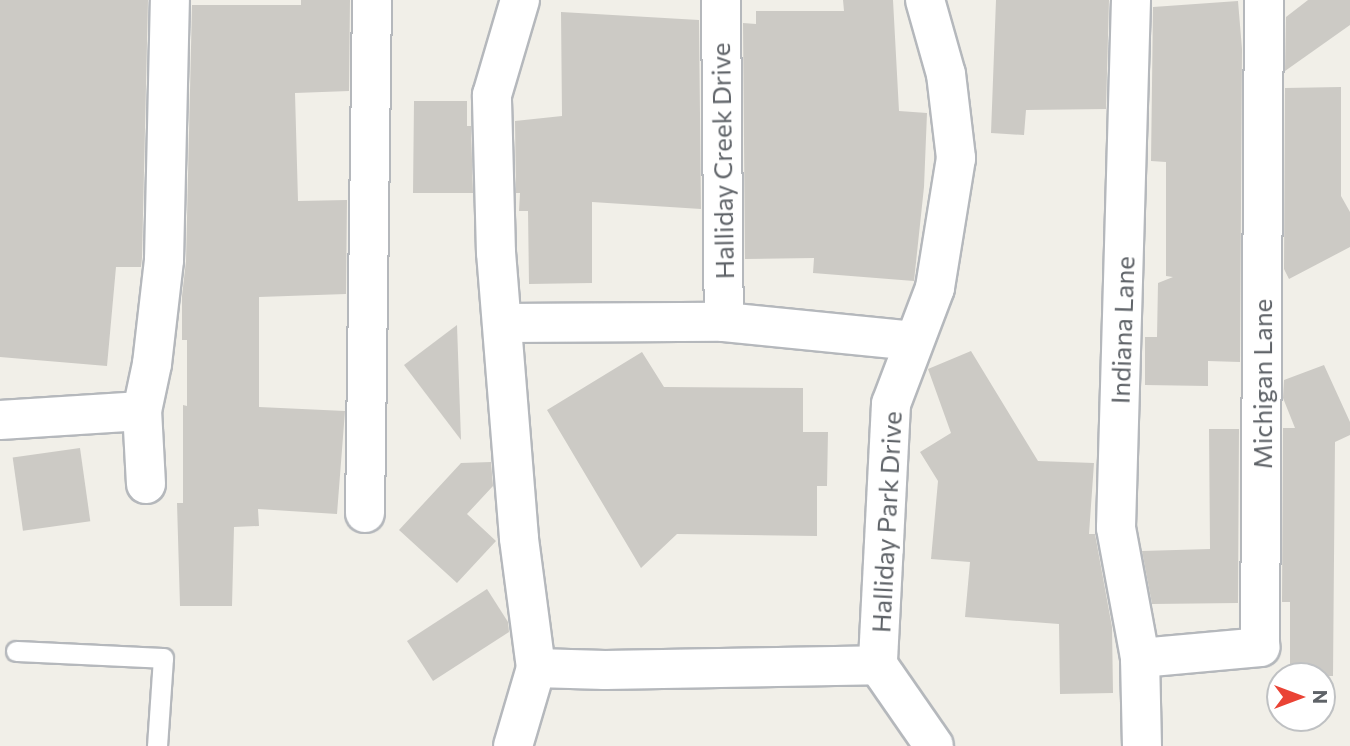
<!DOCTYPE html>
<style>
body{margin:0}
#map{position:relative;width:1350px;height:746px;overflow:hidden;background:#f1efe8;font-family:Commissioner,sans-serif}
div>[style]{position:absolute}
.building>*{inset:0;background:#cccac5;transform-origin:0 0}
.roads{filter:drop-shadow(2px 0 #b5b8bc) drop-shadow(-2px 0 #b5b8bc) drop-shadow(0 2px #b5b8bc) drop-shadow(0 -2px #b5b8bc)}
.lane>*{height:19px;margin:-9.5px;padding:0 9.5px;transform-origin:9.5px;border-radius:9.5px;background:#fff}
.street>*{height:38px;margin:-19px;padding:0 19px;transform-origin:19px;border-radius:19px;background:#fff}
span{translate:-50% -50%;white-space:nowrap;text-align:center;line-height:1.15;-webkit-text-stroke:6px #fff;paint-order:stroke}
.street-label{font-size:26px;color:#5f6368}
.north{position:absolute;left:1266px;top:662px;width:70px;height:70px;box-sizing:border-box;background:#fff;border:2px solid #bfc1c3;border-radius:50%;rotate:90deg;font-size:19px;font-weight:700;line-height:28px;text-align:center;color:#5f6368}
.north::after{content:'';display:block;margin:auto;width:24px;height:32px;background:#ea4335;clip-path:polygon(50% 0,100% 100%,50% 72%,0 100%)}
</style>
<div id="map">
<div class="building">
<i style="clip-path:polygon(0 0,148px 0,142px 258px,141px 267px,116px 267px,107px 366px,0 357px)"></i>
<i style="clip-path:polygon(301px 0,350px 0,349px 91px,295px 93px,298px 201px,347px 200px,346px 294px,259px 297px,259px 407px,345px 411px,337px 514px,258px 509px,259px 526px,234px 527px,232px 606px,180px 606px,177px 503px,183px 503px,183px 405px,187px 406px,187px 340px,182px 340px,182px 296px,186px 261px,192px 5px,301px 5px)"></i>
<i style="clip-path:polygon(843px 0,893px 0,899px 111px,927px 113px,924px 187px,914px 281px,813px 273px,814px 258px,745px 259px,743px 23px,756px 24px,756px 11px,844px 11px)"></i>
<i style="clip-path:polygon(996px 0,1109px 0,1106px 109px,1026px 110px,1024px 135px,991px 133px)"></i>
<i style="clip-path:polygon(1308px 0,1350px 0,1350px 25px,1285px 71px,1286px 17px)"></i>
<i style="clip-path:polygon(1238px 1px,1242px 49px,1240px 362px,1208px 361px,1208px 386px,1145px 385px,1145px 337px,1157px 337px,1158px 283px,1173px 277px,1166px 276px,1166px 162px,1151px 161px,1153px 7px)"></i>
<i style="clip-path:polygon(561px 12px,699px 20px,701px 209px,592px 202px,592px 283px,529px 284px,528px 211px,519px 211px,520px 193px,516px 193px,515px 121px,562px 116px)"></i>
<i style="clip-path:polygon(1341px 87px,1341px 196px,1350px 212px,1350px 247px,1289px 279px,1284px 269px,1285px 88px)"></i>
<i style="clip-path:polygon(414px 101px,467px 101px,467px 126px,471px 126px,473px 193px,413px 193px)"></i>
<i style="clip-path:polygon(457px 325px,461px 440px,404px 365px)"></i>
<i style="clip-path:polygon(971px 351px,1038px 461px,1094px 463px,1089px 534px,1095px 534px,1112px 627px,1113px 693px,1060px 694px,1059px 624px,965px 617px,970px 562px,931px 559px,938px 481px,920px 452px,951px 433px,928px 369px)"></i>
<i style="clip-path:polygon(642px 352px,664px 387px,803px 388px,803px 432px,828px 432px,827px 486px,817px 486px,817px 536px,677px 534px,641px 568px,547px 410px)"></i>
<i style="clip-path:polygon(1324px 365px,1350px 422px,1350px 435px,1335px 442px,1333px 676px,1290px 676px,1290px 602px,1282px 602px,1283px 428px,1295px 428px,1283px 398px,1284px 380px)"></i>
<i style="clip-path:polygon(1209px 429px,1239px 429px,1238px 603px,1152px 604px,1142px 551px,1210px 549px)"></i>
<i style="left:80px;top:448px;width:74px;height:68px;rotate:82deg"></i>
<i style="clip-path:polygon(491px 462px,493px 486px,467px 514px,496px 541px,457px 583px,399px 530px,461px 463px)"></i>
<i style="clip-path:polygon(487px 589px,508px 622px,509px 632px,433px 681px,407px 641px)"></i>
</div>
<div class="roads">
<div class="lane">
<i style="left:16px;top:651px;width:147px;rotate:2.7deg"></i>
<i style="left:163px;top:658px;width:88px;rotate:93.9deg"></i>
</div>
<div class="street">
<i style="left:721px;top:0;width:322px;rotate:89.5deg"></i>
<i style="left:925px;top:0;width:77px;rotate:74.2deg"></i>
<i style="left:946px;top:74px;width:85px;rotate:83.2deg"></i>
<i style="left:956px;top:158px;width:132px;rotate:99.2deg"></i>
<i style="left:935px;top:288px;width:124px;rotate:110.8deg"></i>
<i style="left:891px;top:404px;width:261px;rotate:92.9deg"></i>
<i style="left:878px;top:665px;width:98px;rotate:55.3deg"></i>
<i style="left:1131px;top:0;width:528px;rotate:91.63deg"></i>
<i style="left:1116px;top:528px;width:132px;rotate:79.5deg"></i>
<i style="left:1140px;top:658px;width:88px;rotate:88.7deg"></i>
<i style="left:503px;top:323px;width:221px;rotate:-0.3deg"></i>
<i style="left:724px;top:322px;width:191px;rotate:5.7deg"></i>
<i style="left:0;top:420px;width:142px;rotate:-3.6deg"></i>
<i style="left:146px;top:484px;width:73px;rotate:-93.1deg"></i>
<i style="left:142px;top:411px;width:48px;rotate:-78deg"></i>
<i style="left:152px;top:364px;width:105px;rotate:-83.4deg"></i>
<i style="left:164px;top:260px;width:260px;rotate:-88.7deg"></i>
<i style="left:365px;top:513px;width:513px;rotate:-89.22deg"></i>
<i style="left:1140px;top:658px;width:121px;rotate:-5.2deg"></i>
<i style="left:1260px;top:647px;width:647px;rotate:-89.65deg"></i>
<i style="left:536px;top:668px;width:69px;rotate:1.7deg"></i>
<i style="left:605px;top:670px;width:273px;rotate:-1deg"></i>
<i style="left:513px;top:746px;width:81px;rotate:-73.6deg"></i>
<i style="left:536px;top:668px;width:131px;rotate:-97.5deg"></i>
<i style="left:519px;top:538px;width:286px;rotate:-94.6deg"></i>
<i style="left:496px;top:253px;width:158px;rotate:-91.5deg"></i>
<i style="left:492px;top:95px;width:99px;rotate:-73.6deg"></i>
</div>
</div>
<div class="street-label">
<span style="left:722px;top:161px;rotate:-91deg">Halliday Creek Drive</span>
<span style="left:1122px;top:330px;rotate:-88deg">Indiana Lane</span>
<span style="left:1262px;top:384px;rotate:-90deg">Michigan Lane</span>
<span style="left:886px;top:522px;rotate:-87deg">Halliday Park Drive</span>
</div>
<div class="north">N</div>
</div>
